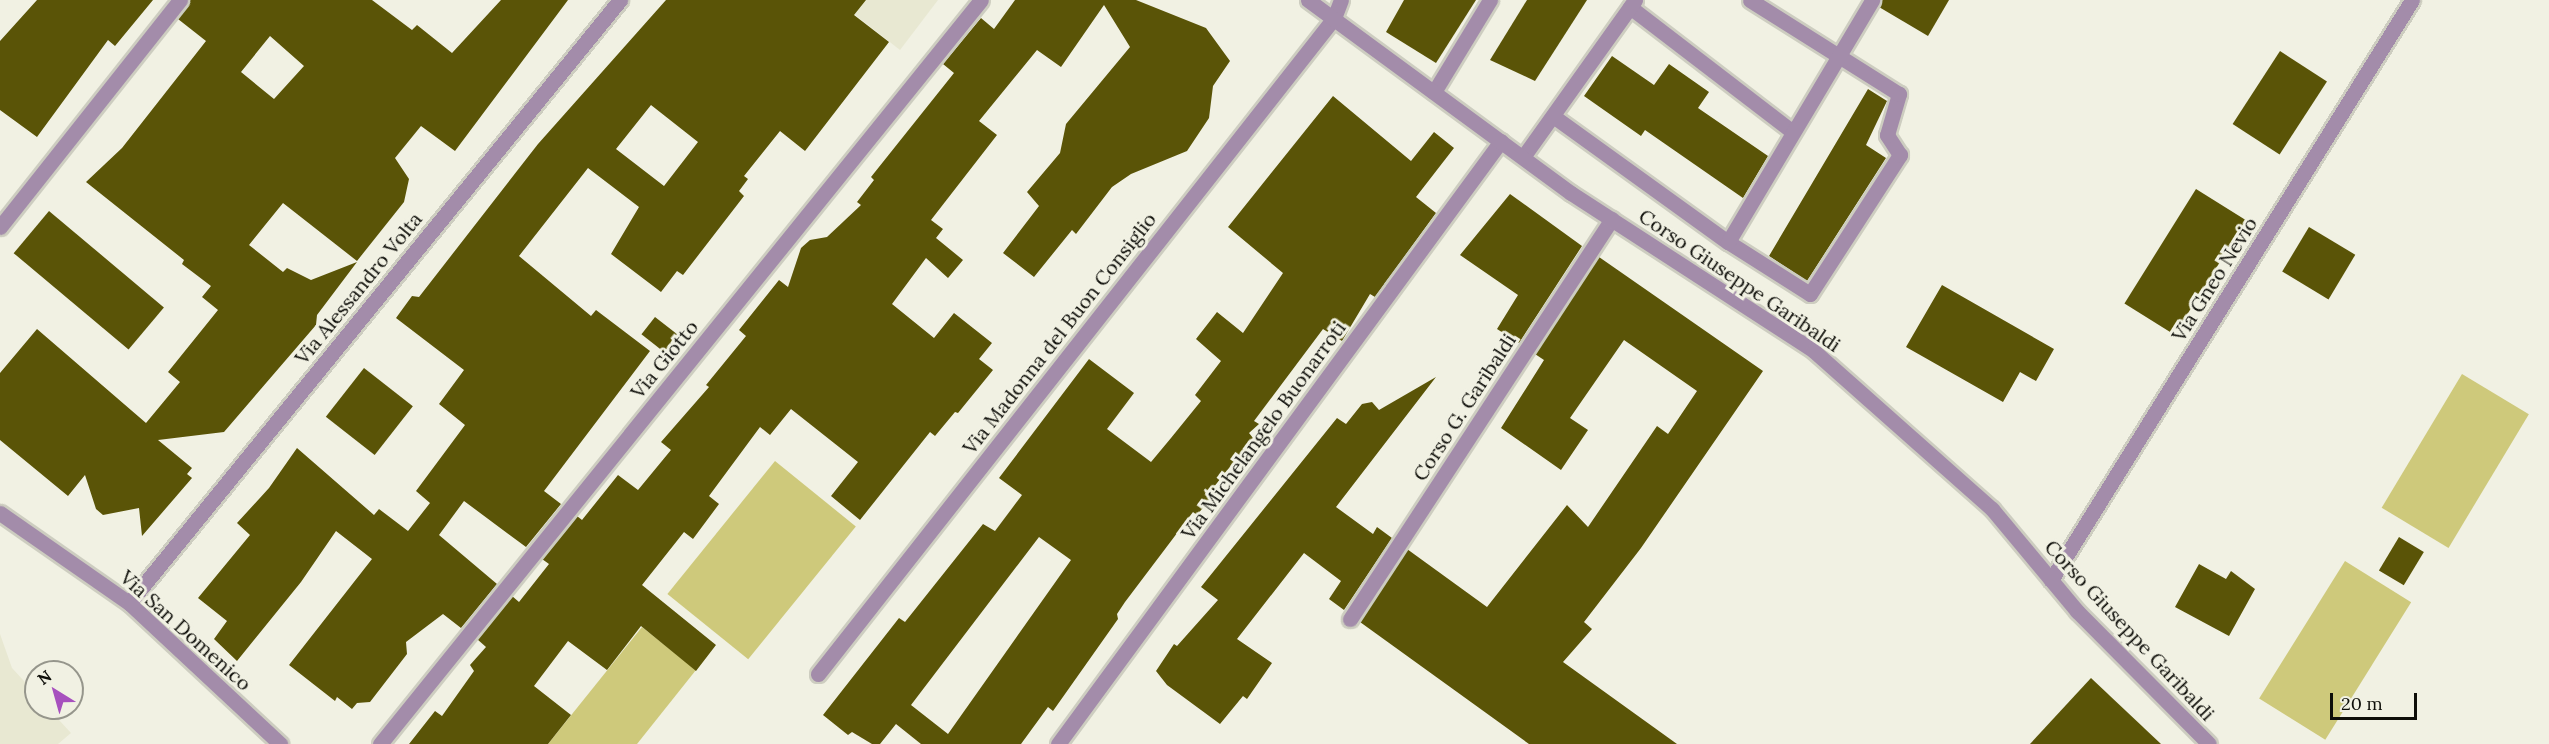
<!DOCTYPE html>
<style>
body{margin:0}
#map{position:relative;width:2549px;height:744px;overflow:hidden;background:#f1f1e3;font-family:Lora,serif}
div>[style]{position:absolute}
.built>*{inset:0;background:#e8e8d2}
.green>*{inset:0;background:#cec97b;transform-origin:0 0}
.building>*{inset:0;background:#5a5407;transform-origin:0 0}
.roads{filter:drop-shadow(2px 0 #cdcdc0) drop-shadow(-2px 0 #cdcdc0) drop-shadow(0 2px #cdcdc0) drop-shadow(0 -2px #cdcdc0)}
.minor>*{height:15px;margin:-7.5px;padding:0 7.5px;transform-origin:7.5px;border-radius:7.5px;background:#a38caa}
.tertiary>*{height:15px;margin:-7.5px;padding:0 7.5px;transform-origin:7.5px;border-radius:7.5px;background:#a38caa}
span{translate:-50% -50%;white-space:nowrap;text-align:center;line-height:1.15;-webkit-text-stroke:6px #f1f1e3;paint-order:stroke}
.street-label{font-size:20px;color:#0e0e09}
.north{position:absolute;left:24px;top:660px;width:60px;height:60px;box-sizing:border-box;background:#f1f1e3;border:2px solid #96968c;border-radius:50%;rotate:323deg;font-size:16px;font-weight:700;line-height:24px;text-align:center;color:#0e0e09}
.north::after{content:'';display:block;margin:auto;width:21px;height:27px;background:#a750be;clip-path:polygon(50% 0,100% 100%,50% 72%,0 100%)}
.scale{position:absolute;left:2330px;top:693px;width:87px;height:27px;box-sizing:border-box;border:3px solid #0e0e09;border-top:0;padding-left:8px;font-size:18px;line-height:21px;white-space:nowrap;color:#0e0e09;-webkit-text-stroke:4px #f1f1e3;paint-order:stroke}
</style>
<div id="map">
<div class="built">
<i style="clip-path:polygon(836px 0,938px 0,900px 50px)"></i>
<i style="clip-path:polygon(0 634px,12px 668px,36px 694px,36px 708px,48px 708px,71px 733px,58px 744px,0 744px)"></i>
</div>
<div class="green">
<i style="left:2462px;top:374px;width:78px;height:156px;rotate:31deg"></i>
<i style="left:775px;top:461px;width:104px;height:171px;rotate:39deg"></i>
<i style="left:2345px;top:561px;width:78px;height:162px;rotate:32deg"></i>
<i style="clip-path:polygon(642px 627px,696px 670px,637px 744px,548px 744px)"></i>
</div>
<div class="building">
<i style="clip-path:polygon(37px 0,153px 0,115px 46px,108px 40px,37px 137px,0 110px,0 41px)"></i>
<i style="clip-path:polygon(evenodd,190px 0,372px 0,412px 30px,417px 25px,452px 53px,501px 0,568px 0,455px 151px,421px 126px,395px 158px,409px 179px,404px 202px,357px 261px,283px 203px,249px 245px,283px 272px,287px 268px,311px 280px,357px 262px,317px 315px,316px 325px,224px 432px,158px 440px,192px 468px,187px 474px,192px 478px,142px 536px,139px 508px,103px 515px,96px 509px,85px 475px,68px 496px,0 440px,0 373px,37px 329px,146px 423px,180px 382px,168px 372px,218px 310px,202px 297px,211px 286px,182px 264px,184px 260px,86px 182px,122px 148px,206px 41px,178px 19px,190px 0,270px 36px,304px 66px,274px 99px,241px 72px,270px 36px)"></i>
<i style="clip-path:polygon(evenodd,666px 0,866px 0,854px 15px,889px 42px,805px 151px,780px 131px,744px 176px,748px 179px,739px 191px,744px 196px,683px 275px,677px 271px,661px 292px,611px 254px,639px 207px,588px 168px,519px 256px,591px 316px,596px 310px,650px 351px,544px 491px,561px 504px,526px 547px,464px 501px,439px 535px,497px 584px,461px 628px,443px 614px,406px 642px,407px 654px,370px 702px,357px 703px,352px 709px,337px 697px,335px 701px,289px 665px,372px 559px,336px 531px,301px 582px,237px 661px,214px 639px,227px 621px,198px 598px,250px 535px,237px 523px,269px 488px,297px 448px,374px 515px,379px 509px,408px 531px,430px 503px,416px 491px,465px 425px,439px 404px,464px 370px,396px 318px,412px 296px,419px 297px,538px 144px,666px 0,651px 105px,698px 142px,664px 186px,616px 149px,651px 105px)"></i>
<i style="clip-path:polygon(1015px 0,1136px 0,1206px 28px,1230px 61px,1213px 86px,1209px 118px,1187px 151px,1131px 174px,1112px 187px,1076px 234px,1072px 230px,1034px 277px,1003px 253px,1039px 206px,1027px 192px,1060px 153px,1066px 124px,1130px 47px,1104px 5px,1061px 67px,1037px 50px,979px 121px,997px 135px,931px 220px,943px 229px,936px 238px,963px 260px,948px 278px,926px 258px,892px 304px,934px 338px,954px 313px,992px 343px,979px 359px,993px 370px,958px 413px,955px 412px,935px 436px,930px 432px,860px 520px,831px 496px,858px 462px,791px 409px,770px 435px,760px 427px,709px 496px,719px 504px,693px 539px,684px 532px,642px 585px,716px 645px,696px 671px,641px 626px,607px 670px,568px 641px,534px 686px,571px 715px,548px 744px,409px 744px,435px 711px,442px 716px,474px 671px,470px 665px,486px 647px,477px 639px,512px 596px,519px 602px,549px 564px,542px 559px,577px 516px,582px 520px,618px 475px,638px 490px,671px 450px,661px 442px,709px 387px,706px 385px,746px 336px,739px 330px,779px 280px,788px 287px,801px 248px,810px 240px,827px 237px,861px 205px,857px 202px,874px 180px,871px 177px,954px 73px,943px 64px,981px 18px,994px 29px)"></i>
<i style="clip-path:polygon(1404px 0,1476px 0,1436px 63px,1386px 32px)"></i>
<i style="clip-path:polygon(1527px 0,1587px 0,1535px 81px,1490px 60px)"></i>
<i style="clip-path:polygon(1882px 0,1949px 0,1928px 36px,1879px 7px)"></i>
<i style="left:2280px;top:51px;width:56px;height:87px;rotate:33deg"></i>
<i style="clip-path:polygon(1612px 56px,1654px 85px,1669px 64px,1709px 92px,1698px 108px,1768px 156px,1743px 198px,1645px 130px,1641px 136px,1584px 96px)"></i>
<i style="clip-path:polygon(1868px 89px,1887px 101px,1866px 145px,1886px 158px,1807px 281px,1769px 256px)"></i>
<i style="clip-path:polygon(evenodd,1333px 96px,1411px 161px,1434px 132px,1454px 148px,1416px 197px,1436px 213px,1375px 297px,1370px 294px,1342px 341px,1323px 329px,1254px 421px,1259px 424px,1249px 433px,1253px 438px,1213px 488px,1216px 492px,1197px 515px,1193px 512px,1125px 602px,1117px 614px,1118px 619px,1053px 711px,1048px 707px,1021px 744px,921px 744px,896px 724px,880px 744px,872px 744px,852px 732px,848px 735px,823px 715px,899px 618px,905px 622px,983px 524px,995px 531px,1022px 495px,999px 478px,1089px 359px,1134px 393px,1107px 429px,1151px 462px,1171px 438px,1201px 401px,1195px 395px,1221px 361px,1196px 339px,1217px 312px,1243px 333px,1283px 273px,1228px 227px,1333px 96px,1039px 537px,1071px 560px,948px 734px,911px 705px,1039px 537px)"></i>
<i style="left:2196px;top:189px;width:59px;height:135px;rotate:32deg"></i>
<i style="clip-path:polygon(1510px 194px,1582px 246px,1519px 343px,1497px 329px,1518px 295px,1460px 255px)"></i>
<i style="left:49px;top:211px;width:150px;height:55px;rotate:40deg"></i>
<i style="left:2309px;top:227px;width:54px;height:52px;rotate:31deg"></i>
<i style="clip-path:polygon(1599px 257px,1763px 371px,1641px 548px,1584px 622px,1592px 629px,1563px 662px,1677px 744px,1529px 744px,1360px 622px,1407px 549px,1487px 607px,1567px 505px,1588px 527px,1657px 426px,1668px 434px,1697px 391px,1624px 340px,1570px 418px,1588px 430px,1561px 470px,1501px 428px,1544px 360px,1535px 354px)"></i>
<i style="clip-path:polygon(1942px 285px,2054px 349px,2036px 381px,2020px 372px,2003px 402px,1906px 347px)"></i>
<i style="left:655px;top:317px;width:29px;height:22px;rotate:38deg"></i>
<i style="left:364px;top:368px;width:62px;height:62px;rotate:38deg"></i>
<i style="clip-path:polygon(1436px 377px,1336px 507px,1373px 534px,1377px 527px,1392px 538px,1344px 610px,1329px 599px,1341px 581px,1304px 553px,1237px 639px,1272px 663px,1247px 699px,1243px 696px,1220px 724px,1167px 685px,1156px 671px,1174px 644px,1177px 646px,1218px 600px,1201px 587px,1337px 418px,1346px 424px,1362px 404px,1372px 402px,1379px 410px)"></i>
<i style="left:2399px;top:537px;width:29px;height:39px;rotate:31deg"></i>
<i style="clip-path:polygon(2199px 564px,2226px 579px,2231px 571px,2255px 589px,2229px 636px,2175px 607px)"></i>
<i style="clip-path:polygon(2091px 678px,2161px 744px,2030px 744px)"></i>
</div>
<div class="roads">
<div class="minor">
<i style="left:1630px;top:7px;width:205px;rotate:37.5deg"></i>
<i style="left:1434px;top:92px;width:108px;rotate:-58.7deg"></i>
<i style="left:1553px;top:116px;width:216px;rotate:35.8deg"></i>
<i style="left:1728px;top:242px;width:97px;rotate:32.4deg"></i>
<i style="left:1810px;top:294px;width:166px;rotate:-57.1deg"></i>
<i style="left:1900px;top:155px;width:24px;rotate:-123deg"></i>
<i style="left:1887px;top:135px;width:43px;rotate:-73.7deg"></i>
<i style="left:1899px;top:94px;width:176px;rotate:-147.8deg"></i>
<i style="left:1523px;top:157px;width:193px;rotate:-54.5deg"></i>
<i style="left:0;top:227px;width:290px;rotate:-51.6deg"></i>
<i style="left:1728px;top:242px;width:282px;rotate:-59.2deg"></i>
<i style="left:2051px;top:580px;width:683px;rotate:-58.1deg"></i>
<i style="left:129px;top:603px;width:778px;rotate:-50.85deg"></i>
<i style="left:1350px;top:619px;width:478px;rotate:-56.8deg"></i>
<i style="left:818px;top:674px;width:835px;rotate:-51.81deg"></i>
<i style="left:1334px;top:18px;width:19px;rotate:-69deg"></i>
<i style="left:380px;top:744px;width:956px;rotate:-51.07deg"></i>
<i style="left:1058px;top:744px;width:748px;rotate:-53.7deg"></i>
</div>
<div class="tertiary">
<i style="left:1308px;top:0;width:326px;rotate:36.3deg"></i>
<i style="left:1571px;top:193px;width:290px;rotate:33deg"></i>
<i style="left:1814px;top:351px;width:238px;rotate:41.6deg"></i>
<i style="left:1992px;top:509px;width:133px;rotate:50.2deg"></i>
<i style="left:2077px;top:611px;width:187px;rotate:45.2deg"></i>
<i style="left:0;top:513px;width:157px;rotate:34.9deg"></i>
<i style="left:129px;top:603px;width:207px;rotate:43deg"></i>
</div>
</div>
<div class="street-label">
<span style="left:2214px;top:279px;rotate:-58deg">Via Gneo Nevio</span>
<span style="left:1740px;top:280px;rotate:34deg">Corso Giuseppe Garibaldi</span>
<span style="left:358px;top:288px;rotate:-51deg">Via Alessandro Volta</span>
<span style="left:1059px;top:333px;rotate:-52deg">Via Madonna del Buon Consiglio</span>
<span style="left:664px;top:359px;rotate:-51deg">Via Giotto</span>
<span style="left:1464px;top:407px;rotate:-57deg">Corso G. Garibaldi</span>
<span style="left:1263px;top:430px;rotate:-54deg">Via Michelangelo Buonarroti</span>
<span style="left:186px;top:630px;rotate:42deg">Via San Domenico</span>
<span style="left:2130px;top:630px;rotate:47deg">Corso Giuseppe Garibaldi</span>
</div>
<div class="north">N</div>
<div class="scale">20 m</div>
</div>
